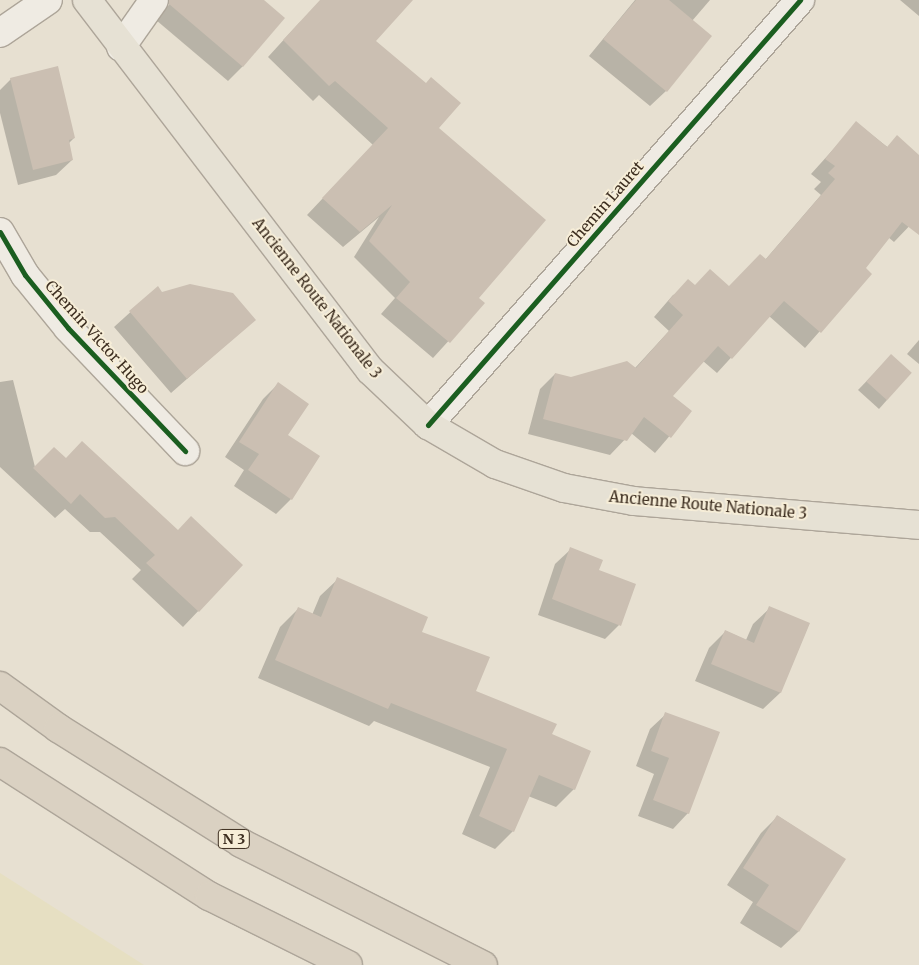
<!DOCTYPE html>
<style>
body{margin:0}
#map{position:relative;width:919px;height:965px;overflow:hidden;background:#e7e0d1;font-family:Merriweather,serif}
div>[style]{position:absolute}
.farmland>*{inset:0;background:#e6dfc2}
.shadow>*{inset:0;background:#0003}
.building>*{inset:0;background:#cbbfb2;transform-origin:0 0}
.roads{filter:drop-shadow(1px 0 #ada599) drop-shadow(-1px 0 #ada599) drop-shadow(0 1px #ada599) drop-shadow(0 -1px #ada599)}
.minor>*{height:28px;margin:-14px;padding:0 14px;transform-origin:14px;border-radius:14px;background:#efebe3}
.major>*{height:28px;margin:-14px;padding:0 14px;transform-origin:14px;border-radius:14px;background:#e6e1d4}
.highway>*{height:28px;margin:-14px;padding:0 14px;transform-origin:14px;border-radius:14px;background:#dad1c2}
.cycleway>*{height:5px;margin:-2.5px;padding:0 2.5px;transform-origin:2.5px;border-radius:2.5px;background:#1b5e20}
span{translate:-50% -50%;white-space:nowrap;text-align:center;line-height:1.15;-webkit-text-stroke:4px #f7eed8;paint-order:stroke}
.shield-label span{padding:1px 4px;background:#f7eed8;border:1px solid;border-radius:4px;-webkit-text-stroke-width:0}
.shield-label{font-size:14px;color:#3d2e20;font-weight:700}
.street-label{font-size:15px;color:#3d2e20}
</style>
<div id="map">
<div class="farmland">
<i style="clip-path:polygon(0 873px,144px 965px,0 965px)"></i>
</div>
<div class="shadow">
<i style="clip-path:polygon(173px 0,263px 0,243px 66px,228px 81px,156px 20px)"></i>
<i style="clip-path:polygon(331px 0,392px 0,374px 41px,437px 128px,477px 298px,483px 303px,433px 358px,381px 314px,395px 298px,354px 257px,379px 217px,343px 247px,307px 215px,373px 145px,319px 95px,313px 101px,268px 57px,299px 23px)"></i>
<i style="clip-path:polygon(635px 0,710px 0,692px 21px,666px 91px,650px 106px,589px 56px)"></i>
<i style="clip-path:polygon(900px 0,919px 0,919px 16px)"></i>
<i style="clip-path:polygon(11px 79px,74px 138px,68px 144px,72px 160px,56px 175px,18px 185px,0 113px,0 90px)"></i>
<i style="clip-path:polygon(857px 123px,919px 172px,919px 216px,894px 242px,888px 237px,864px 269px,870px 274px,805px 348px,769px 316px,717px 373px,703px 361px,672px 396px,691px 411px,655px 453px,631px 433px,610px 455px,528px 434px,540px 389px,555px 374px,571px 379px,635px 368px,669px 331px,654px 317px,673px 295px,694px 286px,729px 288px,765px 260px,821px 195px,814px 189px,821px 182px,811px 174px)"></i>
<i style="clip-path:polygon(190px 285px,233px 294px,254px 320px,171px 393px,114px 327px,157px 288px,162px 294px)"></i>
<i style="clip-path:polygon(919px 340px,919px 364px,907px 354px)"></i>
<i style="clip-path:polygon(883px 364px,887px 400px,879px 409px,858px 390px)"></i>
<i style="clip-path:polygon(13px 380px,35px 467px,66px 459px,178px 531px,242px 565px,183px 627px,132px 579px,141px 570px,100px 532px,90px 532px,65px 509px,55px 518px,0 467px,0 382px)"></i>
<i style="clip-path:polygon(278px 384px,287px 435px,291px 499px,276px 514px,234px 486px,244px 470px,225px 457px,263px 399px)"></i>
<i style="clip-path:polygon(571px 549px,597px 571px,620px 624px,605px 639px,538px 615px,555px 564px)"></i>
<i style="clip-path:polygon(338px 579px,421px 632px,475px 692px,550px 735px,574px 789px,556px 807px,528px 796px,513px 831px,495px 849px,462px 834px,490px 767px,374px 721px,369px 726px,258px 678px,280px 627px,298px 609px,312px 615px,320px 596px)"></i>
<i style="clip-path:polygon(770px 608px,809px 624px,780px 693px,763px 709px,695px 681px,709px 648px,726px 631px,746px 640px,753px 624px)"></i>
<i style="clip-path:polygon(666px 714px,688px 813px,673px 829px,638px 816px,654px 774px,636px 766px,650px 729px)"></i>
<i style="clip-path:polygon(778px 816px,844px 859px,798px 932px,781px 948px,740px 923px,753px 902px,727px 885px,761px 833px)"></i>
</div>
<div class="building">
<i style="clip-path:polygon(169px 0,264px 0,285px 18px,243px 67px,169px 4px)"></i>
<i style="clip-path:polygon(320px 0,413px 0,376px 41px,426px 83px,431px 77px,461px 103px,439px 128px,546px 220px,479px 298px,485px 303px,450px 343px,396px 298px,410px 282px,369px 241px,392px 205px,360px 232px,322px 198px,388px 128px,335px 81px,329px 86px,283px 40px)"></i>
<i style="clip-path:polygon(636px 0,669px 0,712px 36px,667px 92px,603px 39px)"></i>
<i style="clip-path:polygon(58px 66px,75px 138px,69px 140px,73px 160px,33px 170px,10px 78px)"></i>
<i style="clip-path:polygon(856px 121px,887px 147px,897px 135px,919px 155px,919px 235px,902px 222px,866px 268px,872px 274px,821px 333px,784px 301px,732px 359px,718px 346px,673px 396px,692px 411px,671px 438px,644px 417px,627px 441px,543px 419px,555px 373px,571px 377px,627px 361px,636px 368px,683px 315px,668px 301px,688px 279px,695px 285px,710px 269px,729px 286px,760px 254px,766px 259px,835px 179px,828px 173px,835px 166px,825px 159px)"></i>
<i style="clip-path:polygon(190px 284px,233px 293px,256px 320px,187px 379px,129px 311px,158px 286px,162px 292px)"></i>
<i style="left:891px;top:354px;width:28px;height:37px;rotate:42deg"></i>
<i style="clip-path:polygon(278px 382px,309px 404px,288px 435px,320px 456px,292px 500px,248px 470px,259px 454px,239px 442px)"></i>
<i style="clip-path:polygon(82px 441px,178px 530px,191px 516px,243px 565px,199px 612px,146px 563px,155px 555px,115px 517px,105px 518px,80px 494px,71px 504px,33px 468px,54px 447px,66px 458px)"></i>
<i style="clip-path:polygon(570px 547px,603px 560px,599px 570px,636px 584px,621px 626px,552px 599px)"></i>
<i style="clip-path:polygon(337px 577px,428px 617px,422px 632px,490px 657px,476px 691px,557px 724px,552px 734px,591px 751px,575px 790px,539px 775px,514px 832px,479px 816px,507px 749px,391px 703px,388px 709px,275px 660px,298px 607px,321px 617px)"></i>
<i style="clip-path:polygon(769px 606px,810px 623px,781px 693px,711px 664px,725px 630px,754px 643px)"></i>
<i style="clip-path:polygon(665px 712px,720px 732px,689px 814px,653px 800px,669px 758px,651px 751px)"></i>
<i style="clip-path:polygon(777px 815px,846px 859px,799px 932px,756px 905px,769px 885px,743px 868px)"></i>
</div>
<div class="roads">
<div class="minor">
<i style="left:0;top:33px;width:58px;rotate:-34.5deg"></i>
<i style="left:121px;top:47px;width:57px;rotate:-54.9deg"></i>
<i style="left:0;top:232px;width:50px;rotate:59.8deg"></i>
<i style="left:25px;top:275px;width:68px;rotate:50.9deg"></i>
<i style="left:68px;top:328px;width:170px;rotate:46.4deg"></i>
<i style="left:428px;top:425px;width:565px;rotate:-48.8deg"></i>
</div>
<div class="major">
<i style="left:87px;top:0;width:466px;rotate:52.6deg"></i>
<i style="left:370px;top:370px;width:80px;rotate:43.5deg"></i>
<i style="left:428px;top:425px;width:78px;rotate:30.2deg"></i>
<i style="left:495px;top:464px;width:73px;rotate:19.2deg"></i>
<i style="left:564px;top:488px;width:71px;rotate:10.5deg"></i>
<i style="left:634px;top:501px;width:286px;rotate:4.8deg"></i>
</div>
<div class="highway">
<i style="left:0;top:686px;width:72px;rotate:35.9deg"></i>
<i style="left:58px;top:728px;width:216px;rotate:32.1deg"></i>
<i style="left:241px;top:843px;width:271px;rotate:26.8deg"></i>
<i style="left:0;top:762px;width:248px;rotate:32.7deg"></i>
<i style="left:209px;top:896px;width:155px;rotate:26.4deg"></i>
</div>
</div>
<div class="cycleway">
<i style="left:0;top:232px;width:50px;rotate:59.8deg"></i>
<i style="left:25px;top:275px;width:68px;rotate:50.9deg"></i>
<i style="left:68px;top:328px;width:170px;rotate:46.4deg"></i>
<i style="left:428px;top:425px;width:565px;rotate:-48.8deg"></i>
</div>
<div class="shield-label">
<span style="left:234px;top:839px">N 3</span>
</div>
<div class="street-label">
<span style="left:605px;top:204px;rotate:-49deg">Chemin Lauret</span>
<span style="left:317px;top:298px;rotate:52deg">Ancienne Route Nationale 3</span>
<span style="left:97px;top:337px;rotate:48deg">Chemin Victor Hugo</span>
<span style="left:708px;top:505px;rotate:5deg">Ancienne Route Nationale 3</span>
</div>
</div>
